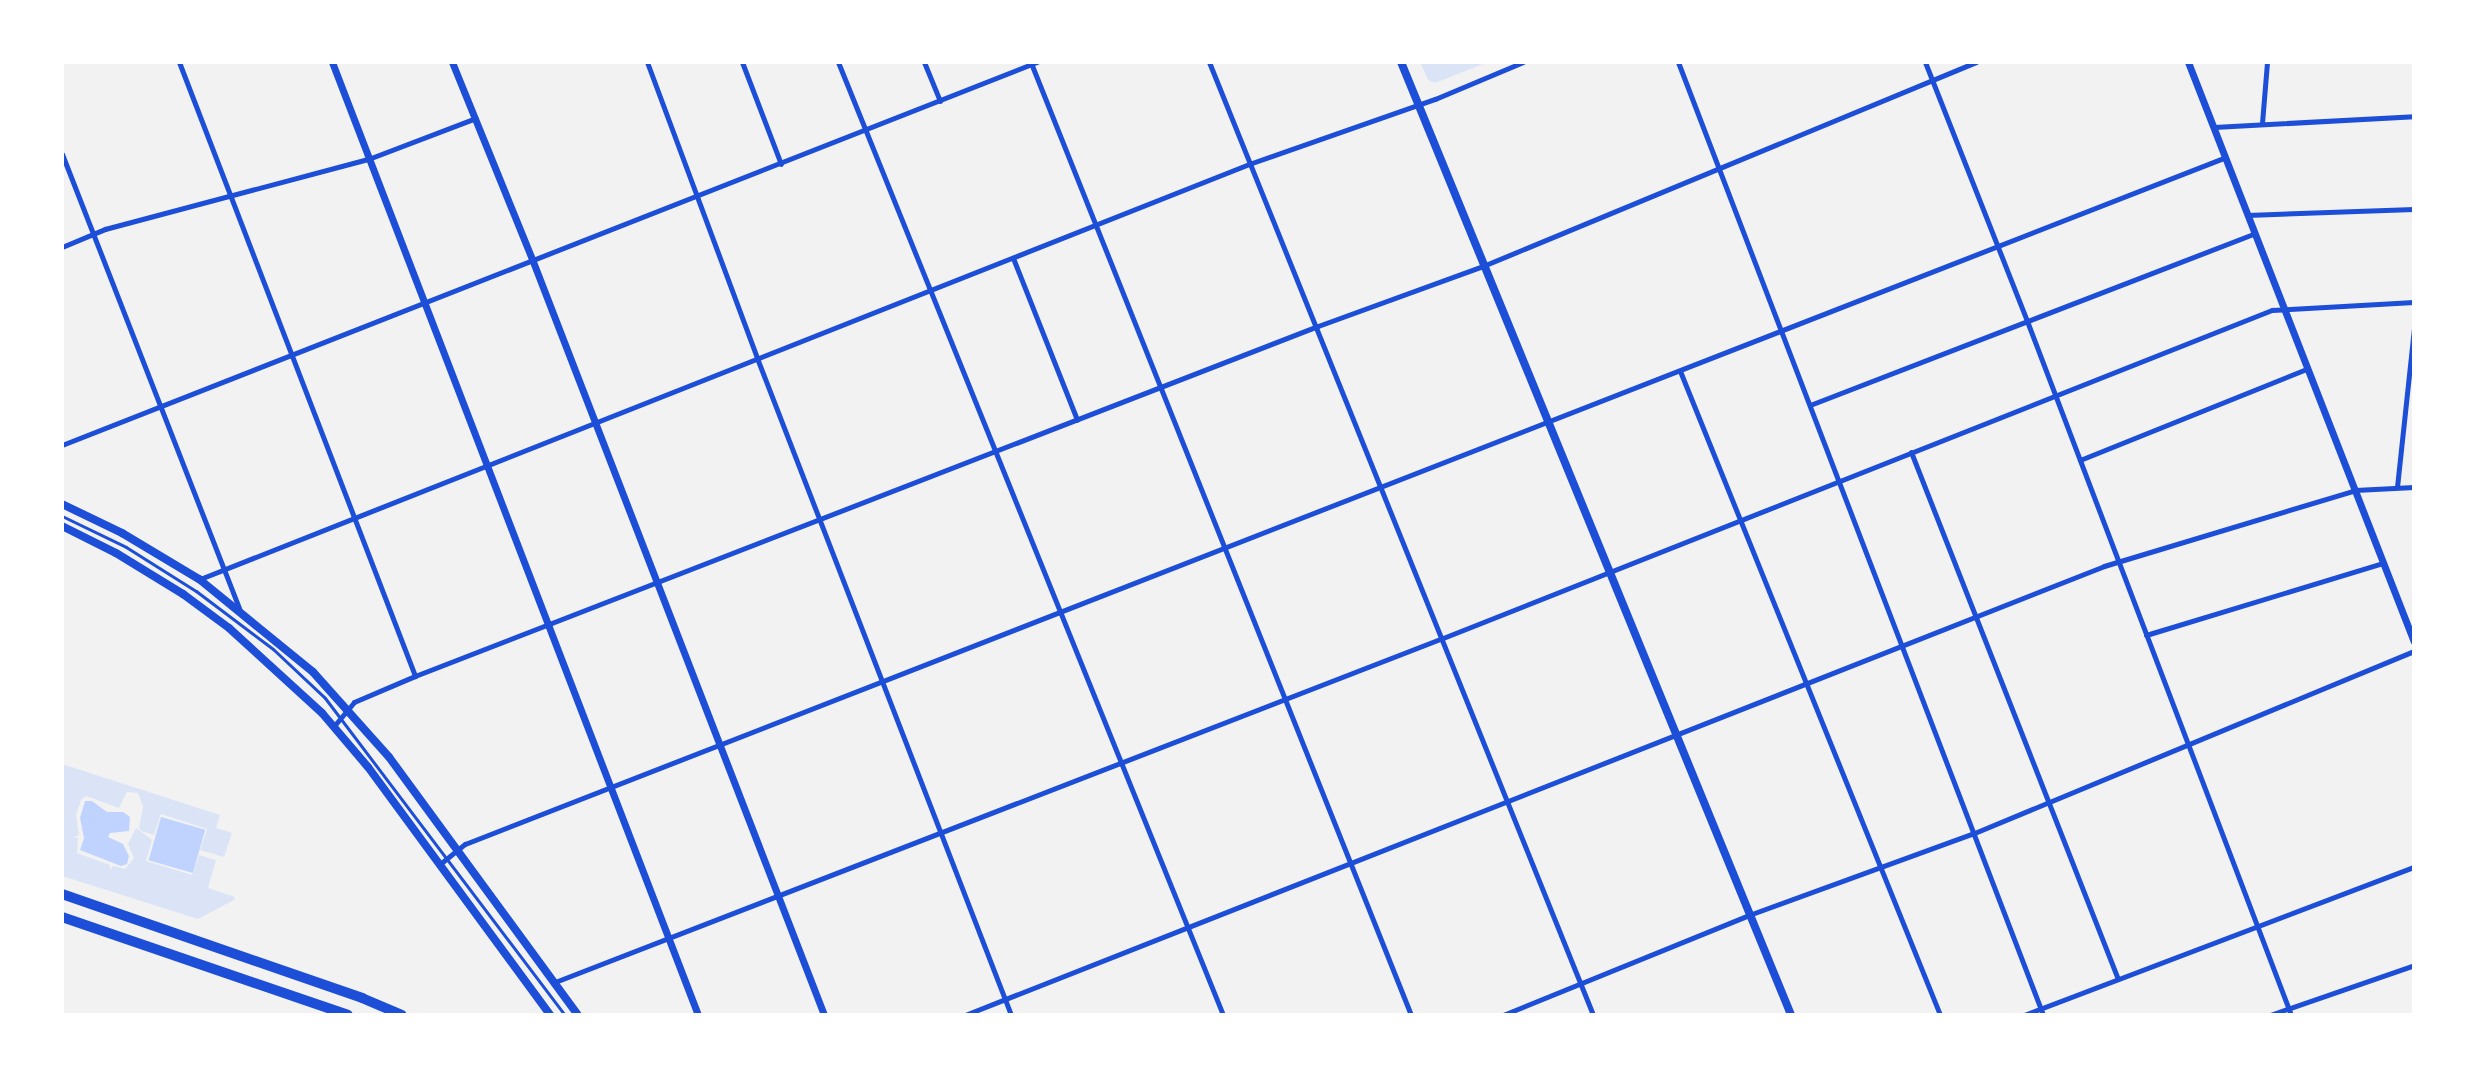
<!DOCTYPE html>
<style>
body{margin:0}
#map{position:relative;width:2476px;height:1077px;overflow:hidden;background:#f2f2f2;font-family:"Noto Sans",sans-serif}
div>[style]{position:absolute}
.green>*{inset:0;background:#dbe4f7}
.water>*{inset:0;background:#bfd3fe;transform-origin:0 0}
.service>*{height:3px;margin:-1.5px;padding:0 1.5px;transform-origin:1.5px;border-radius:1.5px;background:#1d4ed8}
.minor>*{height:5px;margin:-2.5px;padding:0 2.5px;transform-origin:2.5px;border-radius:2.5px;background:#1d4ed8}
.tertiary>*{height:7px;margin:-3.5px;padding:0 3.5px;transform-origin:3.5px;border-radius:3.5px;background:#1d4ed8}
.secondary>*{height:8px;margin:-4px;padding:0 4px;transform-origin:4px;border-radius:4px;background:#1d4ed8}
.primary>*{height:8px;margin:-4px;padding:0 4px;transform-origin:4px;border-radius:4px;background:#1d4ed8}
.motorway>*{height:10px;margin:-5px;padding:0 5px;transform-origin:5px;border-radius:5px;background:#1d4ed8}
span{translate:-50% -50%;white-space:nowrap;text-align:center;line-height:1.15;-webkit-text-stroke:6px #fff;paint-order:stroke}
.frame{position:absolute;inset:0;border:64px solid #fff;pointer-events:none}
</style>
<div id="map">
<div class="green">
<i style="clip-path:polygon(1420px 62px,1488px 62px,1435px 83px,1428px 80px)"></i>
<i style="clip-path:polygon(62px 764px,220px 815px,216px 828px,232px 833px,224px 857px,200px 850px,207px 829px,161px 814px,154px 835px,141px 831px,139px 827px,143px 807px,138px 793px,127px 792px,119px 808px,86px 796px,81px 800px,76px 815px,79px 835px,74px 837px,78px 838px,77px 853px,110px 865px,110px 870px,113px 866px,125px 869px,134px 858px,128px 844px,136px 828px,152px 840px,146px 861px,192px 875px,199px 855px,216px 860px,208px 888px,235px 897px,234px 900px,198px 919px,62px 876px)"></i>
</div>
<div class="water">
<i style="clip-path:polygon(85px 801px,92px 801px,107px 812px,123px 812px,130px 817px,129px 831px,110px 833px,108px 837px,123px 844px,129px 856px,127px 864px,121px 866px,80px 850px,84px 838px,80px 818px)"></i>
<i style="left:161px;top:817px;width:46px;height:45px;rotate:16deg"></i>
</div>
<div class="service">
<i style="left:62px;top:516px;width:71px;rotate:25.8deg"></i>
<i style="left:126px;top:547px;width:83px;rotate:32.2deg"></i>
<i style="left:196px;top:591px;width:96px;rotate:37deg"></i>
<i style="left:273px;top:649px;width:71px;rotate:43.3deg"></i>
<i style="left:325px;top:698px;width:398px;rotate:52.9deg"></i>
</div>
<div class="minor">
<i style="left:179px;top:62px;width:658px;rotate:68.97deg"></i>
<i style="left:647px;top:62px;width:316px;rotate:69.6deg"></i>
<i style="left:757px;top:358px;width:704px;rotate:68.86deg"></i>
<i style="left:742px;top:62px;width:109px;rotate:69.1deg"></i>
<i style="left:838px;top:62px;width:1028px;rotate:68deg"></i>
<i style="left:924px;top:62px;width:42px;rotate:67.7deg"></i>
<i style="left:1209px;top:62px;width:1027px;rotate:68.05deg"></i>
<i style="left:1678px;top:62px;width:1021px;rotate:69.04deg"></i>
<i style="left:1925px;top:62px;width:278px;rotate:68.5deg"></i>
<i style="left:2027px;top:321px;width:743px;rotate:69.17deg"></i>
<i style="left:1031px;top:63px;width:1025px;rotate:68.24deg"></i>
<i style="left:2262px;top:123px;width:61px;rotate:-85.3deg"></i>
<i style="left:2214px;top:127px;width:200px;rotate:-3.1deg"></i>
<i style="left:62px;top:154px;width:488px;rotate:68.7deg"></i>
<i style="left:2247px;top:215px;width:167px;rotate:-2.1deg"></i>
<i style="left:62px;top:247px;width:47px;rotate:-22.7deg"></i>
<i style="left:105px;top:229px;width:275px;rotate:-14.9deg"></i>
<i style="left:371px;top:158px;width:112px;rotate:-20.9deg"></i>
<i style="left:1013px;top:258px;width:174px;rotate:68.4deg"></i>
<i style="left:1680px;top:371px;width:695px;rotate:68.01deg"></i>
<i style="left:1810px;top:405px;width:475px;rotate:-21.1deg"></i>
<i style="left:62px;top:445px;width:1048px;rotate:-21.45deg"></i>
<i style="left:1911px;top:452px;width:566px;rotate:68.56deg"></i>
<i style="left:2080px;top:460px;width:244px;rotate:-21.9deg"></i>
<i style="left:2397px;top:487px;width:160px;rotate:-83.9deg"></i>
<i style="left:200px;top:579px;width:1131px;rotate:-21.58deg"></i>
<i style="left:1252px;top:163px;width:194px;rotate:-19.3deg"></i>
<i style="left:1435px;top:99px;width:95px;rotate:-22.8deg"></i>
<i style="left:2146px;top:635px;width:248px;rotate:-16.9deg"></i>
<i style="left:334px;top:726px;width:31px;rotate:-50deg"></i>
<i style="left:354px;top:702px;width:66px;rotate:-23.1deg"></i>
<i style="left:415px;top:676px;width:968px;rotate:-21.19deg"></i>
<i style="left:1318px;top:326px;width:176px;rotate:-20deg"></i>
<i style="left:1483px;top:266px;width:534px;rotate:-22.48deg"></i>
<i style="left:440px;top:864px;width:32px;rotate:-39deg"></i>
<i style="left:465px;top:844px;width:1888px;rotate:-21.31deg"></i>
<i style="left:555px;top:982px;width:952px;rotate:-21.18deg"></i>
<i style="left:1443px;top:638px;width:892px;rotate:-21.59deg"></i>
<i style="left:2272px;top:310px;width:142px;rotate:-3.2deg"></i>
<i style="left:965px;top:1015px;width:1224px;rotate:-21.51deg"></i>
<i style="left:2104px;top:566px;width:262px;rotate:-16.8deg"></i>
<i style="left:2355px;top:490px;width:59px;rotate:-2.9deg"></i>
<i style="left:1503px;top:1015px;width:266px;rotate:-22.1deg"></i>
<i style="left:1749px;top:915px;width:237px;rotate:-20deg"></i>
<i style="left:1972px;top:834px;width:478px;rotate:-22.5deg"></i>
<i style="left:2024px;top:1015px;width:417px;rotate:-20.8deg"></i>
<i style="left:2270px;top:1015px;width:152px;rotate:-19.1deg"></i>
</div>
<div class="tertiary">
<i style="left:332px;top:62px;width:1021px;rotate:68.99deg"></i>
<i style="left:452px;top:62px;width:213px;rotate:67.9deg"></i>
<i style="left:532px;top:259px;width:810px;rotate:68.88deg"></i>
<i style="left:2188px;top:62px;width:622px;rotate:68.71deg"></i>
</div>
<div class="secondary">
<i style="left:1401px;top:62px;width:1030px;rotate:67.74deg"></i>
</div>
<div class="primary">
<i style="left:62px;top:504px;width:67px;rotate:25.8deg"></i>
<i style="left:122px;top:533px;width:90px;rotate:30.9deg"></i>
<i style="left:199px;top:579px;width:147px;rotate:39.2deg"></i>
<i style="left:313px;top:672px;width:114px;rotate:48.2deg"></i>
<i style="left:389px;top:757px;width:320px;rotate:53.8deg"></i>
<i style="left:62px;top:526px;width:60px;rotate:26.6deg"></i>
<i style="left:116px;top:553px;width:79px;rotate:31.5deg"></i>
<i style="left:183px;top:594px;width:57px;rotate:36.5deg"></i>
<i style="left:229px;top:628px;width:126px;rotate:42.4deg"></i>
<i style="left:322px;top:713px;width:71px;rotate:49.6deg"></i>
<i style="left:368px;top:767px;width:308px;rotate:53.7deg"></i>
</div>
<div class="motorway">
<i style="left:62px;top:894px;width:318px;rotate:19.1deg"></i>
<i style="left:362px;top:998px;width:43px;rotate:23deg"></i>
<i style="left:62px;top:917px;width:302px;rotate:18.9deg"></i>
</div>
<div class="frame"></div>
</div>
